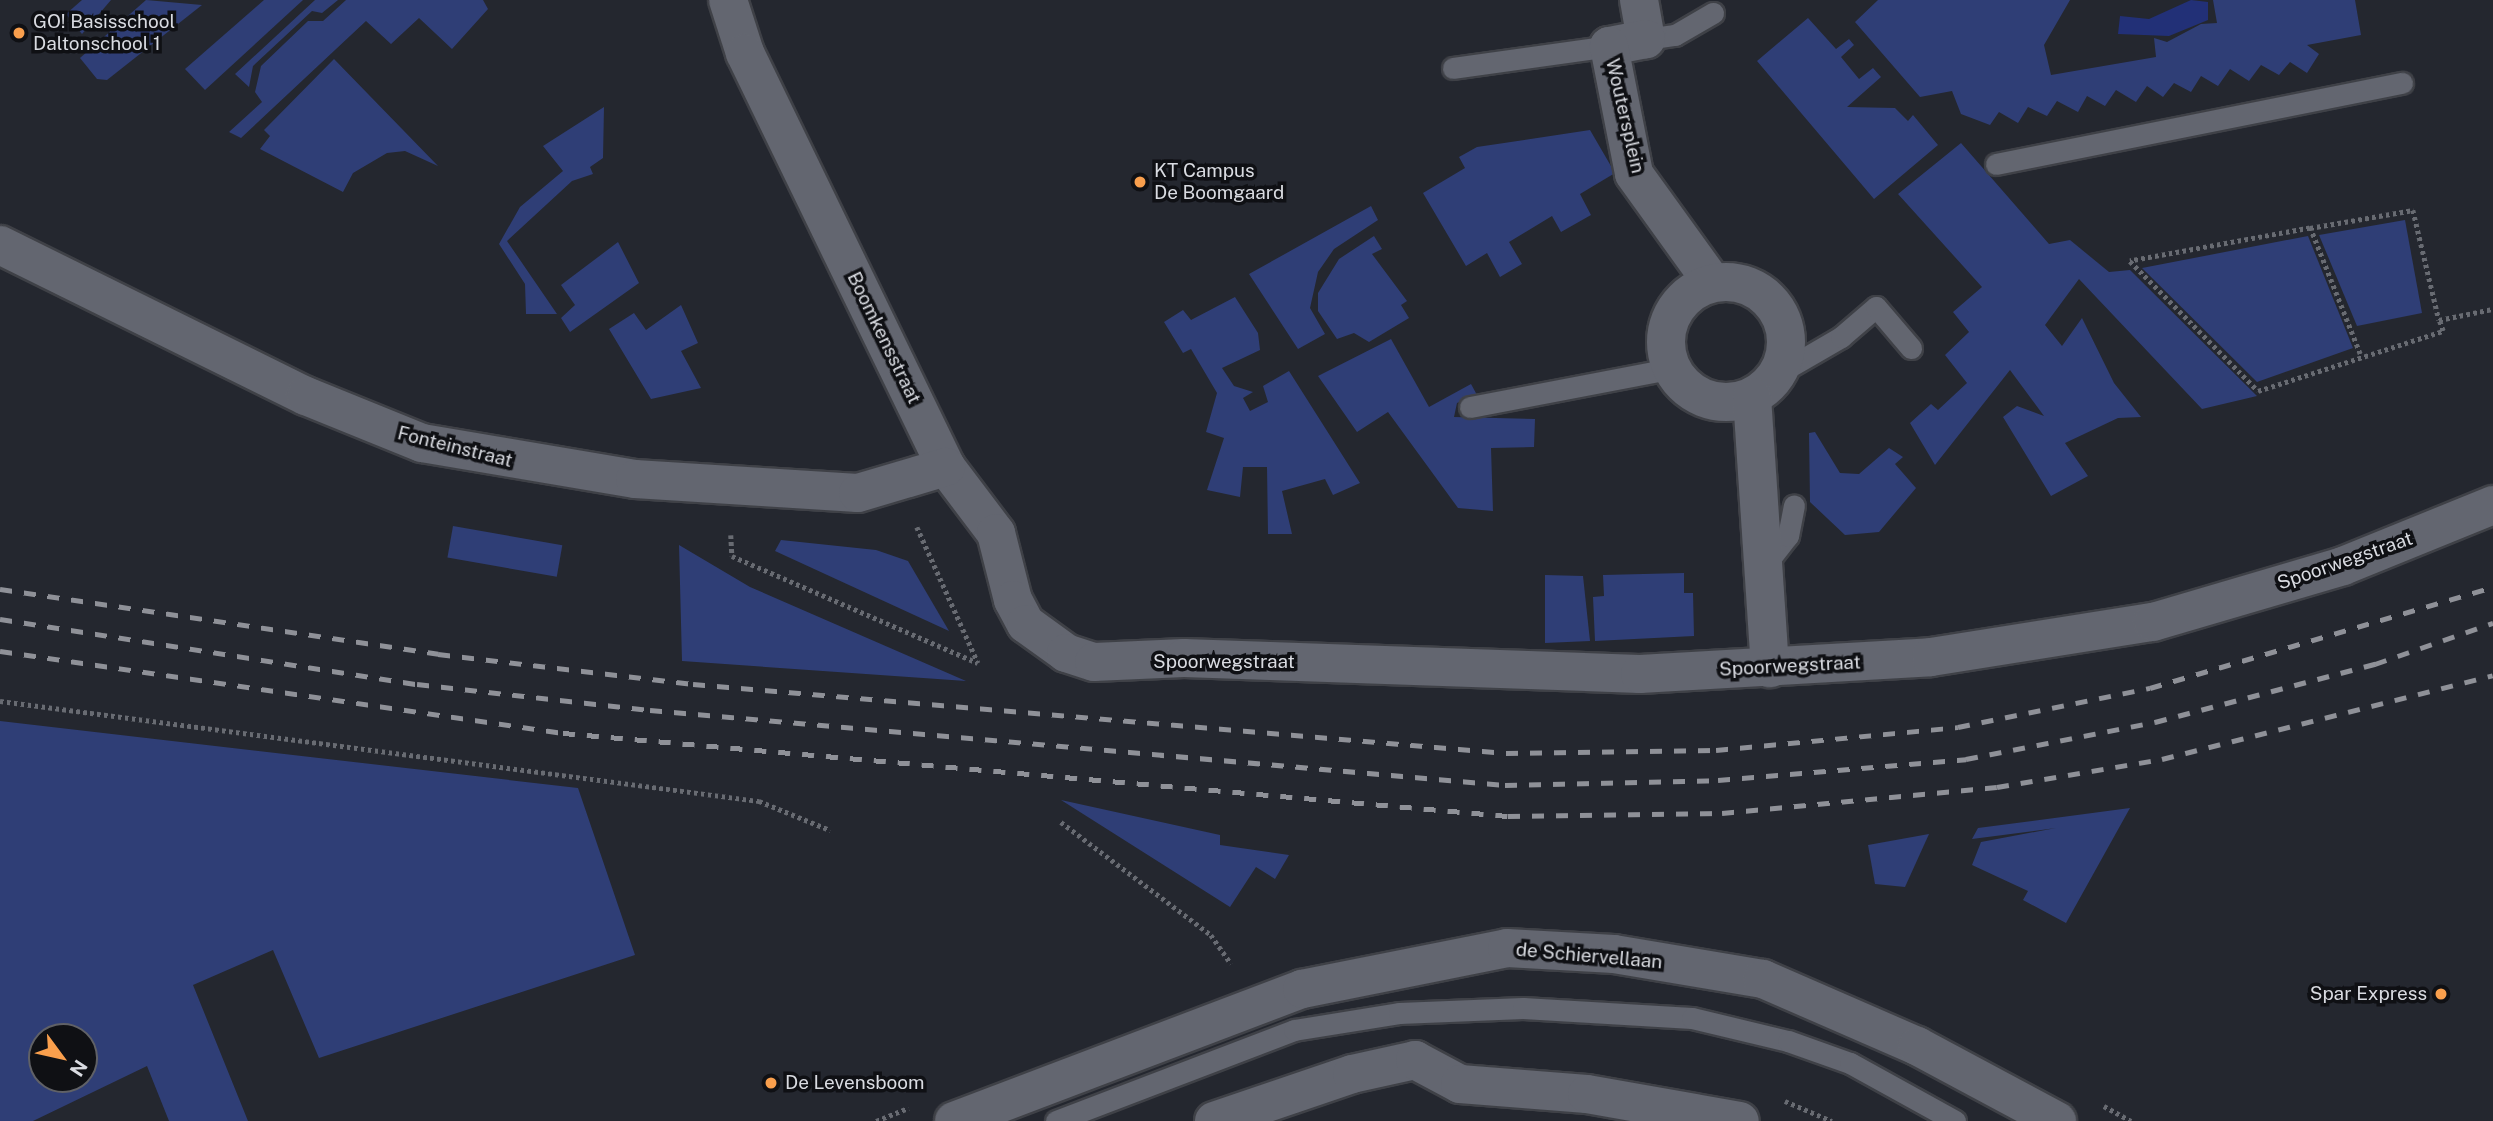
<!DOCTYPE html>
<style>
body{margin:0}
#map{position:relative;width:2493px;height:1121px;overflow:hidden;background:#24272f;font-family:"Public Sans",sans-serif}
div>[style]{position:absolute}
.green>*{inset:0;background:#2f3e76;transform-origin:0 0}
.water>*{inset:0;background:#223077}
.path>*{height:4.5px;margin-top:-2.25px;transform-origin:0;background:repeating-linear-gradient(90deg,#686b72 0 3.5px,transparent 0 7px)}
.roads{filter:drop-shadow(2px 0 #3f4147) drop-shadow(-2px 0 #3f4147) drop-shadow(0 2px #3f4147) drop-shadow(0 -2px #3f4147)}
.lane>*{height:21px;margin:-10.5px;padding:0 10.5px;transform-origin:10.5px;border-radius:10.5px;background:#636670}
.street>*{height:38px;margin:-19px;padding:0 19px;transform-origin:19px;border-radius:19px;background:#636670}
.street>.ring{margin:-19px;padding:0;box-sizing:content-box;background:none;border:38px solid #636670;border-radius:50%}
.secondary>*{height:38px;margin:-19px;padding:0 19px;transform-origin:19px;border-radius:19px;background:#636670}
.rail>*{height:5px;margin-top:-2.5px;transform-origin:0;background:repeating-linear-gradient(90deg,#8f9198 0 12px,transparent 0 24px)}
.dots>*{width:19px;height:19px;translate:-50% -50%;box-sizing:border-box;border:4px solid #0f1014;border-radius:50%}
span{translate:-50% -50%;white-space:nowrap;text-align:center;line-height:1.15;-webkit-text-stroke:7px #0f1014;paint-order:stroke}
.poi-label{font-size:19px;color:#d9dbe1}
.left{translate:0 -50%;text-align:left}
.right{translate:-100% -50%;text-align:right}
.street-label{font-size:19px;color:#d9dbe1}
.north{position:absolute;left:28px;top:1023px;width:70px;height:70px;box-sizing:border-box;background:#0f1014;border:2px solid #606166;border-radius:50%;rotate:123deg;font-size:19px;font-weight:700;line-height:28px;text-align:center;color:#d9dbe1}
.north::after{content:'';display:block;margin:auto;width:24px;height:32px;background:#f99f4d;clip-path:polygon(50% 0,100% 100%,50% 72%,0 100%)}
</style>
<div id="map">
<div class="green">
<i style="clip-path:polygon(82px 0,111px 0,82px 34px,66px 14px)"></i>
<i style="clip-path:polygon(146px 0,202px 5px,107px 80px,97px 79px,80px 58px)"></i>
<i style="clip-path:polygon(264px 0,303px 0,205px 90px,185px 69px)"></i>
<i style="clip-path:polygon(315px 0,338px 0,322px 13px,312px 11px,253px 66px,249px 87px,235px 74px)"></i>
<i style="clip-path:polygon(346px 0,483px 0,488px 9px,452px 49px,419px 18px,391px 44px,366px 21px,241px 138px,229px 132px,262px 102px,255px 92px,261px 66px,308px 21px,323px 21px)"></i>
<i style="clip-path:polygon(1878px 0,2070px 0,2044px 45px,2051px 75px,2156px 57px,2154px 38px,2167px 42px,2201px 24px,2217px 23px,2213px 0,2355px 0,2361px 35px,2307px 45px,2319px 54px,2307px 73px,2290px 62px,2279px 75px,2261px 65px,2249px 81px,2230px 69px,2218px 86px,2201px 76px,2191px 92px,2174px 83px,2163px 97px,2147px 86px,2136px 102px,2116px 90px,2105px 106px,2087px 96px,2078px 112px,2057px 101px,2047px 116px,2028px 107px,2018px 123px,1999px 112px,1990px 125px,1961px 114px,1952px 91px,1920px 97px,1855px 22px)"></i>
<i style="clip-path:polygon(1808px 18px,1836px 49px,1849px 39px,1854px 45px,1841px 57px,1859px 79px,1873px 68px,1881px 77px,1847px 107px,1895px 108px,1908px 121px,1913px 115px,1938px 145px,1874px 199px,1757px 61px)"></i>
<i style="clip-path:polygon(334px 59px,438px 166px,405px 151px,387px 153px,353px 173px,343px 192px,260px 149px,270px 136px,264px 130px)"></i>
<i style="clip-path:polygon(604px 107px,603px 158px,590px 167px,593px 174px,572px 181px,507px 241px,557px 314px,526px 314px,525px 284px,499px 244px,520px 207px,563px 171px,543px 146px)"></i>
<i style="clip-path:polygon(1590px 130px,1615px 173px,1580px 194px,1591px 215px,1561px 232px,1552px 216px,1509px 242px,1522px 264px,1500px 277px,1487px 253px,1466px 266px,1423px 193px,1465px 168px,1459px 157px,1477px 147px)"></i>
<i style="clip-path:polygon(1961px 143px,2049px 244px,2070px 240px,2109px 272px,2130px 270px,2257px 396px,2202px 409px,2079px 279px,2045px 325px,2062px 346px,2082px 318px,2114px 383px,2141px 417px,2118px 418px,2065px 443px,2088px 476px,2051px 496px,2003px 417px,2017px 406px,2044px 416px,2010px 370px,1935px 465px,1910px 423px,1931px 404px,1938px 410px,1967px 383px,1945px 355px,1969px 332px,1953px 312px,1982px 287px,1898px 194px)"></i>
<i style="clip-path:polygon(1371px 206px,1378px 220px,1334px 249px,1318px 272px,1310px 308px,1325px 334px,1298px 349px,1249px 274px)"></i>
<i style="clip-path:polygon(2405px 220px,2422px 313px,2357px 326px,2319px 235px)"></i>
<i style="clip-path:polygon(1374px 236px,1382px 249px,1372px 254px,1407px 301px,1401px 305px,1409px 318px,1369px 342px,1354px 333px,1337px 339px,1318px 311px,1318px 293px,1339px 259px)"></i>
<i style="clip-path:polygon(2308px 236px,2353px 348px,2257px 382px,2142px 268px)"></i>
<i style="clip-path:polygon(618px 242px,639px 283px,570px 332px,561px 318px,575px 305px,561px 285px)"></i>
<i style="clip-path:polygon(1235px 297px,1258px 333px,1260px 350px,1222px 368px,1234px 386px,1253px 392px,1243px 398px,1250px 411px,1268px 402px,1263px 386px,1289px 371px,1360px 483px,1333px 495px,1325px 479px,1282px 491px,1292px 534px,1268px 534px,1267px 467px,1243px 467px,1240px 497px,1207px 490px,1224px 438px,1206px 432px,1217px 393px,1191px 349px,1183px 353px,1164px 322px,1183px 310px,1191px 320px)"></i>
<i style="clip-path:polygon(681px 305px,698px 343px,681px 351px,701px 388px,651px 399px,609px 329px,634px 313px,646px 330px)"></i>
<i style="clip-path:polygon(1391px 339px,1429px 407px,1471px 384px,1477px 395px,1457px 403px,1454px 417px,1535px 419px,1534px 447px,1491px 448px,1493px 511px,1458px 508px,1388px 412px,1357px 432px,1318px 376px)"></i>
<i style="clip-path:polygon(1815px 432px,1840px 473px,1859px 474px,1889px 448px,1903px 457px,1895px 464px,1916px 488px,1879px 532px,1845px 535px,1810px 502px,1809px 433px)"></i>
<i style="left:453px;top:526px;width:111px;height:32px;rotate:10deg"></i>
<i style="clip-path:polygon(781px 540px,876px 550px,908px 561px,949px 631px,775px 551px)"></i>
<i style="clip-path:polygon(679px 545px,750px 587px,966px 681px,682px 661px)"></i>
<i style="clip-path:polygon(1684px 573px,1684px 593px,1693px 593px,1694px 636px,1595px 641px,1593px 597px,1604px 596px,1603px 575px)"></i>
<i style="clip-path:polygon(1545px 575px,1583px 576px,1590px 641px,1545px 643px)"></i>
<i style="clip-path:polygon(evenodd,0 721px,578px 788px,635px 955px,319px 1058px,273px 950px,193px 985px,248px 1121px,169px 1121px,147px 1066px,33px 1121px,0 1121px,0 721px,42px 1037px,84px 1037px,84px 1079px,42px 1079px,42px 1037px)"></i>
<i style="clip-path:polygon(1061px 800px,1220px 835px,1220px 845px,1289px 855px,1275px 879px,1256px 867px,1230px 907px)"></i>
<i style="clip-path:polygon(2130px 808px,2066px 923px,2023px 900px,2028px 891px,1972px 865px,1981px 842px,2056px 828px,1972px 839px,1978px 828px)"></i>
<i style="clip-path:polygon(1929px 834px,1905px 887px,1875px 884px,1868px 845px)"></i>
</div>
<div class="water">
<i style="clip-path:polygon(2191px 0,2208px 2px,2208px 20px,2169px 36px,2118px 34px,2120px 16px,2149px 19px)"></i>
</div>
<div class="path">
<i style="left:2310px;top:228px;width:105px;rotate:-9.9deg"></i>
<i style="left:2413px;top:210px;width:113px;rotate:76.7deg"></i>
<i style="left:2439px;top:320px;width:55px;rotate:-11.5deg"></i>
<i style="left:2360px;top:354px;width:136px;rotate:-111.6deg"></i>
<i style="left:2310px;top:228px;width:183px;rotate:169.6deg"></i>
<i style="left:2130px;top:261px;width:182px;rotate:45.4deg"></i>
<i style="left:2258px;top:391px;width:194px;rotate:-18deg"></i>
<i style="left:2443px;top:331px;width:12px;rotate:-110deg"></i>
<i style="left:917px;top:527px;width:149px;rotate:65.8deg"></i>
<i style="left:731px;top:535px;width:21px;rotate:87deg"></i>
<i style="left:732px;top:556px;width:268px;rotate:23.5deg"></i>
<i style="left:0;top:701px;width:766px;rotate:7.51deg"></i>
<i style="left:759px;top:801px;width:77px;rotate:22.2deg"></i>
<i style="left:1061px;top:822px;width:188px;rotate:37deg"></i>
<i style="left:1211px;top:935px;width:35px;rotate:55deg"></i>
<i style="left:1785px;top:1101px;width:51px;rotate:23.1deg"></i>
<i style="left:2104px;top:1106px;width:31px;rotate:29deg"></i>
<i style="left:876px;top:1121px;width:35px;rotate:-22deg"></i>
</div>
<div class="roads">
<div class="lane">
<i style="left:1646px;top:39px;width:29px;rotate:-8deg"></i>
<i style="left:1675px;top:35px;width:44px;rotate:-30.1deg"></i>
<i style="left:1453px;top:68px;width:158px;rotate:-8deg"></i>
<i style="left:1996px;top:164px;width:414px;rotate:-11.3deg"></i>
<i style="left:1779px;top:373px;width:72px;rotate:-30.1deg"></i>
<i style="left:1841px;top:337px;width:46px;rotate:-40.6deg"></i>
<i style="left:1876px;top:307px;width:54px;rotate:49.5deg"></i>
<i style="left:1470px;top:407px;width:204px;rotate:-10.8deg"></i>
<i style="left:1765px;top:565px;width:37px;rotate:-52deg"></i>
<i style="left:1788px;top:536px;width:31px;rotate:-79deg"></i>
<i style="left:1056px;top:1121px;width:255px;rotate:-20.9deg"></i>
<i style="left:1294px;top:1030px;width:106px;rotate:-9.2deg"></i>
<i style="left:1399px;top:1013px;width:124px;rotate:-2.3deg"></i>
<i style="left:1523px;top:1008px;width:169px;rotate:3.4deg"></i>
<i style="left:1692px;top:1018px;width:99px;rotate:13.5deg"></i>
<i style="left:1788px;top:1041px;width:66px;rotate:19.5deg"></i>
<i style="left:1850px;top:1063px;width:120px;rotate:28.9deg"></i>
</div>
<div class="street">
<i style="left:728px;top:0;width:56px;rotate:72.2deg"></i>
<i style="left:745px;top:53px;width:460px;rotate:64.1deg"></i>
<i style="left:946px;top:467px;width:83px;rotate:52.9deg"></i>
<i style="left:996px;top:533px;width:69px;rotate:75.8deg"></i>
<i style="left:1013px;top:600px;width:27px;rotate:62deg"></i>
<i style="left:1026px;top:624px;width:49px;rotate:35.9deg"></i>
<i style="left:1066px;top:653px;width:29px;rotate:18deg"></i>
<i style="left:1094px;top:662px;width:90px;rotate:-2.5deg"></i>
<i style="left:1184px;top:658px;width:456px;rotate:2deg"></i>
<i style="left:1640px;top:674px;width:291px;rotate:-3.3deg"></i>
<i style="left:1931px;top:657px;width:225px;rotate:-9deg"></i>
<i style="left:2153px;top:622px;width:198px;rotate:-16.4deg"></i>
<i style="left:2343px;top:566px;width:162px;rotate:-22.1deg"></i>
<i style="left:1639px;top:0;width:40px;rotate:80deg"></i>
<i style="left:1646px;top:39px;width:38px;rotate:169deg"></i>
<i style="left:1609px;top:46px;width:130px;rotate:78.9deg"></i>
<i style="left:1634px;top:174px;width:133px;rotate:54.2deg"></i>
<i style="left:0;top:245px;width:341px;rotate:26.3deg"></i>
<i style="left:306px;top:396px;width:125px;rotate:22.1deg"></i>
<i style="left:422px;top:443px;width:216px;rotate:9.6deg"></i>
<i style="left:635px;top:479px;width:223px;rotate:3.6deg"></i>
<i style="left:858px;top:493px;width:92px;rotate:-16.5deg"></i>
<i class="ring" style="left:1666px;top:282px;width:82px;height:82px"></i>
<i style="left:1752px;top:397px;width:272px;rotate:86.2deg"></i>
<i style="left:1214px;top:1121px;width:146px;rotate:-18.8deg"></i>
<i style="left:1352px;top:1074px;width:65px;rotate:-12.5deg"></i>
<i style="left:1415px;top:1060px;width:51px;rotate:28.1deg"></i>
<i style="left:1460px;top:1084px;width:127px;rotate:4.5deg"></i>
<i style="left:1587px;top:1094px;width:155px;rotate:10deg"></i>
</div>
<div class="secondary">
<i style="left:954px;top:1121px;width:372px;rotate:-20.8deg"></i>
<i style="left:1302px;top:989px;width:209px;rotate:-11.3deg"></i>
<i style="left:1507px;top:948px;width:107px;rotate:3.2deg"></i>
<i style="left:1614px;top:954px;width:151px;rotate:9.5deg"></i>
<i style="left:1763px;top:979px;width:168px;rotate:23.5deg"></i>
<i style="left:1917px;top:1046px;width:159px;rotate:28.2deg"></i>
</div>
</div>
<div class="rail">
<i style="left:0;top:589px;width:443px;rotate:8.4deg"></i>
<i style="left:438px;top:654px;width:257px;rotate:6.7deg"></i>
<i style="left:693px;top:684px;width:816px;rotate:4.85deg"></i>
<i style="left:1506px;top:753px;width:210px;rotate:-0.8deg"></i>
<i style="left:1716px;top:750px;width:243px;rotate:-5.4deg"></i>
<i style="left:1958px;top:727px;width:196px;rotate:-11.5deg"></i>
<i style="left:2150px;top:688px;width:358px;rotate:-16.4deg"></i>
<i style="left:0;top:619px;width:422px;rotate:8.9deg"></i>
<i style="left:417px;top:684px;width:234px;rotate:6.4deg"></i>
<i style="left:650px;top:710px;width:858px;rotate:5.01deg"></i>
<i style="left:1505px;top:785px;width:213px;rotate:-1.3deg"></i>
<i style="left:1718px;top:780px;width:249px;rotate:-4.8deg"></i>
<i style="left:1966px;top:759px;width:193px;rotate:-11.1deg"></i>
<i style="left:2155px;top:722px;width:228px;rotate:-14.8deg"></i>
<i style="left:2375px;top:664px;width:125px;rotate:-19.2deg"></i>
<i style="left:0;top:651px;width:569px;rotate:8.29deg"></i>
<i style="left:563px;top:733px;width:949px;rotate:5.02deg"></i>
<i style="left:1508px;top:816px;width:214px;rotate:-0.8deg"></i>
<i style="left:1722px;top:813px;width:276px;rotate:-5.4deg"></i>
<i style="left:1997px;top:787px;width:167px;rotate:-9.6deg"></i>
<i style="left:2162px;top:759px;width:341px;rotate:-14.2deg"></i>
</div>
<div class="dots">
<i style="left:19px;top:33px;background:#f99f4d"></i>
<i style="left:1140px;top:182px;background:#f99f4d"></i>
<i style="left:2441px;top:994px;background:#f99f4d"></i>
<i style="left:771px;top:1083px;background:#f99f4d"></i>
</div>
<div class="poi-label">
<span class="left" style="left:33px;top:33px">GO! Basisschool<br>Daltonschool 1</span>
<span class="left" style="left:1154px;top:182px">KT Campus<br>De Boomgaard</span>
<span class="right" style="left:2427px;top:994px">Spar Express</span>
<span class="left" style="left:785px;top:1083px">De Levensboom</span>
</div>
<div class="street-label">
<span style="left:1625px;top:116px;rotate:77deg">Woutersplein</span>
<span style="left:884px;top:338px;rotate:64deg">Boomkensstraat</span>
<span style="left:455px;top:447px;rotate:14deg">Fonteinstraat</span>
<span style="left:2345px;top:561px;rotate:-19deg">Spoorwegstraat</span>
<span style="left:1224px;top:662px">Spoorwegstraat</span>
<span style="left:1790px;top:666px;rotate:-3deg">Spoorwegstraat</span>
<span style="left:1589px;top:956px;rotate:5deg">de Schiervellaan</span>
</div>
<div class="north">N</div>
</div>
